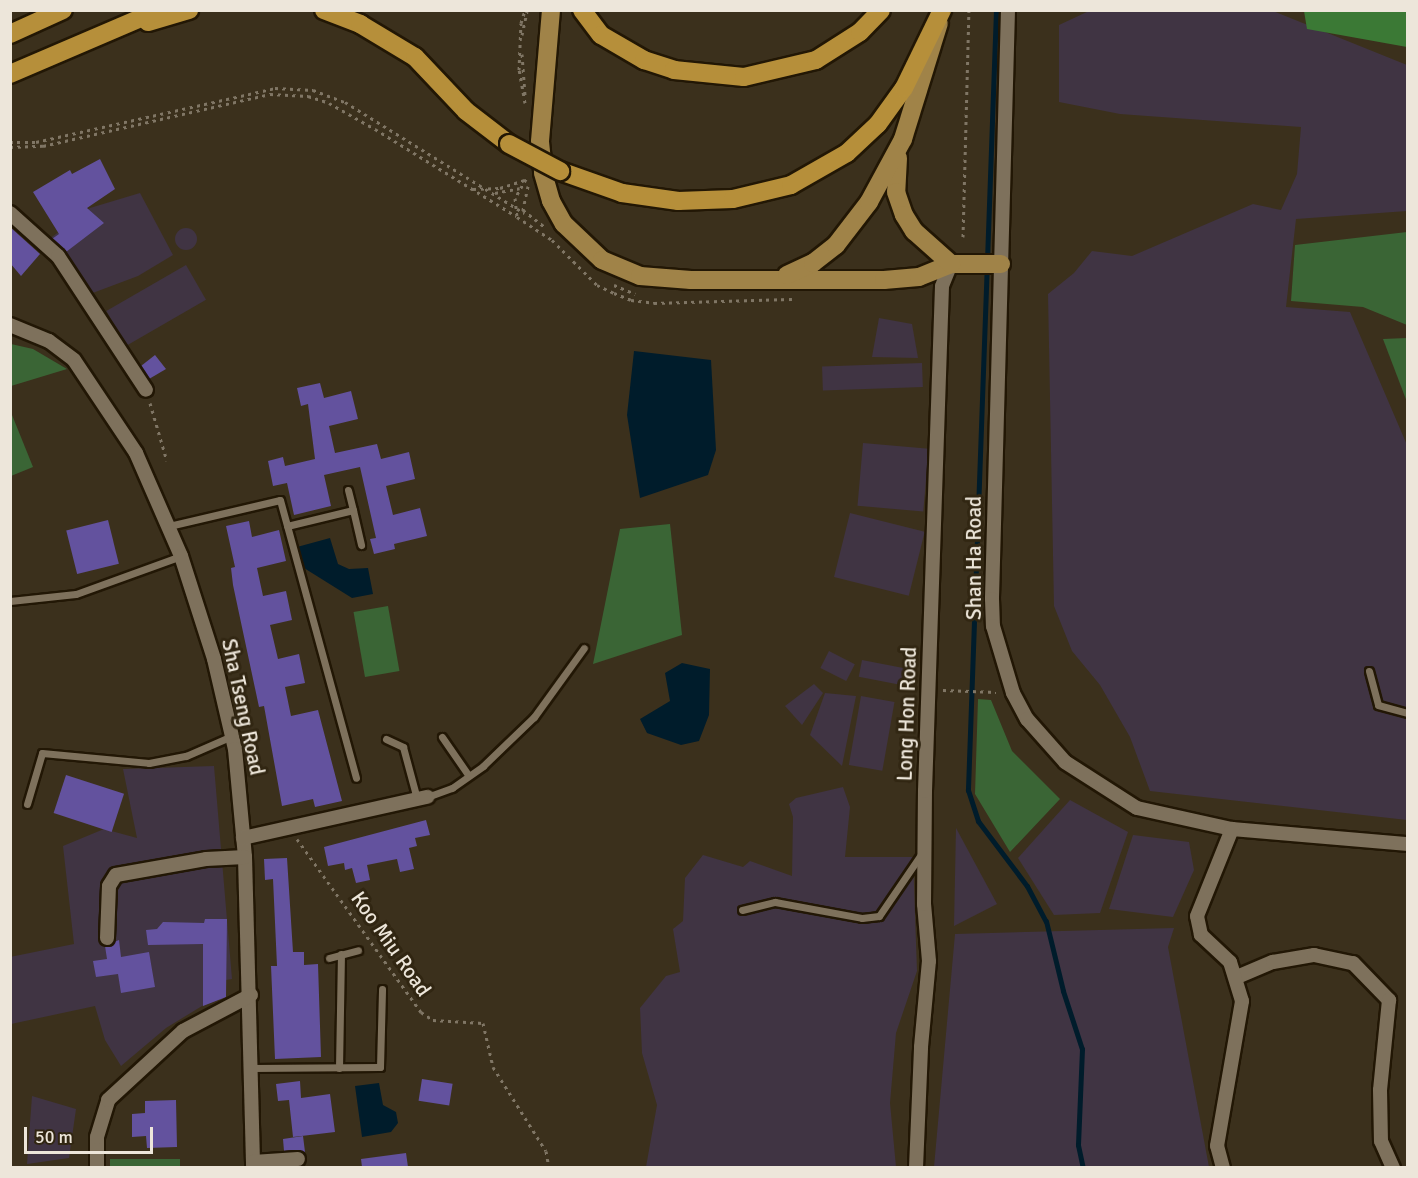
<!DOCTYPE html>
<style>
body{margin:0}
#map{position:relative;width:1418px;height:1178px;overflow:hidden;background:#3b301c;font-family:Signika,sans-serif}
div>[style]{position:absolute}
.industrial>*{inset:0;background:#403443;transform-origin:0 0}
.round{border-radius:50%}
.green>*{inset:0;background:#3a6535;transform-origin:0 0}
.forest>*{inset:0;background:#3b7935}
.water>*{inset:0;background:#001c2b}
.stream>*{height:5px;margin:-2.5px;padding:0 2.5px;transform-origin:2.5px;border-radius:2.5px;background:#001c2b}
.building>*{inset:0;background:#63529e;transform-origin:0 0}
.path>*{height:3px;margin-top:-1.5px;transform-origin:0;background:repeating-linear-gradient(90deg,#807665 0 3px,transparent 0 7.5px)}
.roads{filter:drop-shadow(2px 0 #221705) drop-shadow(-2px 0 #221705) drop-shadow(0 2px #221705) drop-shadow(0 -2px #221705)}
.lane>*{height:7px;margin:-3.5px;padding:0 3.5px;transform-origin:3.5px;border-radius:3.5px;background:#7e715c}
.street>*{height:14px;margin:-7px;padding:0 7px;transform-origin:7px;border-radius:7px;background:#7e715c}
.primary>*{height:18px;margin:-9px;padding:0 9px;transform-origin:9px;border-radius:9px;background:#a08348}
.highway>*{height:18px;margin:-9px;padding:0 9px;transform-origin:9px;border-radius:9px;background:#b68f3a}
.bridges{filter:drop-shadow(2px 0 #221705) drop-shadow(-2px 0 #221705) drop-shadow(0 2px #221705) drop-shadow(0 -2px #221705)}
.highway-bridge>*{height:18px;margin:-9px;padding:0 9px;transform-origin:9px;border-radius:9px;background:#b68f3a}
span{translate:-50% -50%;white-space:nowrap;text-align:center;line-height:1.15;-webkit-text-stroke:6px #312612;paint-order:stroke}
.street-label{font-size:21px;color:#ede6da}
.frame{position:absolute;inset:0;border:12px solid #ede6da;pointer-events:none}
.scale{position:absolute;left:24px;top:1127px;width:129px;height:27px;box-sizing:border-box;border:3px solid #ede6da;border-top:0;padding-left:8px;font-size:18px;line-height:21px;white-space:nowrap;color:#ede6da;-webkit-text-stroke:4px #312612;paint-order:stroke}
</style>
<div id="map">
<div class="industrial">
<i style="clip-path:polygon(1089px 11px,1273px 11px,1407px 65px,1407px 211px,1296px 219px,1286px 307px,1350px 312px,1407px 445px,1407px 820px,1150px 791px,1130px 737px,1100px 685px,1072px 651px,1054px 606px,1048px 294px,1074px 273px,1092px 251px,1132px 256px,1253px 204px,1281px 210px,1297px 174px,1301px 127px,1120px 114px,1059px 102px,1059px 25px)"></i>
<i style="clip-path:polygon(140px 193px,173px 255px,138px 276px,90px 294px,48px 240px,90px 208px)"></i>
<i class="round" style="left:175px;top:228px;width:22px;height:22px"></i>
<i style="left:186px;top:265px;width:40px;height:92px;rotate:60deg"></i>
<i style="clip-path:polygon(879px 318px,912px 324px,918px 358px,872px 357px)"></i>
<i style="left:922px;top:363px;width:24px;height:100px;rotate:88deg"></i>
<i style="left:863px;top:443px;width:66px;height:63px;rotate:5deg"></i>
<i style="left:850px;top:513px;width:77px;height:66px;rotate:14deg"></i>
<i style="left:829px;top:651px;width:29px;height:19px;rotate:27deg"></i>
<i style="left:862px;top:660px;width:46px;height:17px;rotate:11deg"></i>
<i style="clip-path:polygon(814px 684px,823px 693px,802px 725px,785px 706px)"></i>
<i style="clip-path:polygon(825px 693px,856px 696px,842px 766px,810px 735px)"></i>
<i style="left:861px;top:696px;width:34px;height:70px;rotate:10deg"></i>
<i style="clip-path:polygon(214px 766px,232px 979px,226px 980px,226px 997px,202px 1006px,166px 1028px,121px 1066px,105px 1040px,95px 1006px,11px 1024px,10px 957px,74px 944px,63px 846px,104px 829px,137px 838px,123px 769px)"></i>
<i style="clip-path:polygon(843px 787px,850px 807px,845px 857px,913px 857px,917px 971px,896px 1033px,890px 1103px,896px 1167px,646px 1167px,657px 1105px,642px 1053px,640px 1008px,666px 976px,680px 972px,673px 929px,683px 921px,685px 878px,703px 855px,743px 867px,750px 861px,792px 876px,793px 817px,789px 804px,796px 798px)"></i>
<i style="clip-path:polygon(1070px 800px,1128px 832px,1100px 913px,1054px 915px,1018px 858px)"></i>
<i style="clip-path:polygon(956px 828px,997px 904px,954px 926px)"></i>
<i style="clip-path:polygon(1133px 835px,1189px 842px,1194px 870px,1173px 917px,1109px 909px)"></i>
<i style="clip-path:polygon(1174px 928px,1168px 947px,1209px 1167px,934px 1167px,955px 934px)"></i>
<i style="clip-path:polygon(32px 1096px,76px 1109px,69px 1158px,27px 1164px)"></i>
</div>
<div class="green">
<i style="clip-path:polygon(1407px 232px,1407px 325px,1363px 307px,1291px 301px,1295px 245px)"></i>
<i style="clip-path:polygon(1407px 338px,1408px 338px,1407px 402px,1383px 339px)"></i>
<i style="clip-path:polygon(11px 344px,33px 349px,67px 369px,11px 386px)"></i>
<i style="clip-path:polygon(10px 410px,33px 467px,11px 476px,10px 476px)"></i>
<i style="clip-path:polygon(670px 524px,682px 635px,593px 664px,620px 529px)"></i>
<i style="left:388px;top:606px;width:66px;height:35px;rotate:80deg"></i>
<i style="clip-path:polygon(978px 699px,991px 700px,1012px 751px,1060px 799px,1010px 852px,975px 794px)"></i>
<i style="left:180px;top:1159px;width:8px;height:70px;rotate:90deg"></i>
</div>
<div class="forest">
<i style="clip-path:polygon(1304px 11px,1407px 11px,1407px 47px,1307px 29px)"></i>
</div>
<div class="water">
<i style="clip-path:polygon(634px 351px,711px 360px,716px 450px,708px 475px,640px 498px,627px 415px)"></i>
<i style="clip-path:polygon(330px 538px,338px 564px,349px 569px,368px 568px,373px 594px,352px 598px,304px 568px,297px 547px)"></i>
<i style="clip-path:polygon(682px 663px,710px 669px,709px 715px,699px 741px,681px 745px,647px 733px,640px 719px,670px 701px,665px 673px)"></i>
<i style="clip-path:polygon(379px 1083px,383px 1105px,396px 1112px,398px 1123px,391px 1132px,362px 1137px,355px 1086px)"></i>
</div>
<div class="stream">
<i style="left:996px;top:10px;width:781px;rotate:92.06deg"></i>
<i style="left:968px;top:790px;width:33px;rotate:72deg"></i>
<i style="left:978px;top:821px;width:81px;rotate:53deg"></i>
<i style="left:1027px;top:886px;width:40px;rotate:62deg"></i>
<i style="left:1046px;top:921px;width:72px;rotate:76.3deg"></i>
<i style="left:1063px;top:991px;width:61px;rotate:71.9deg"></i>
<i style="left:1082px;top:1049px;width:96px;rotate:92.4deg"></i>
<i style="left:1078px;top:1145px;width:24px;rotate:78deg"></i>
</div>
<div class="building">
<i style="clip-path:polygon(100px 159px,115px 189px,87px 208px,104px 223px,66px 252px,52px 239px,59px 234px,33px 192px,70px 170px,72px 174px)"></i>
<i style="clip-path:polygon(10px 227px,40px 254px,21px 276px,10px 263px)"></i>
<i style="clip-path:polygon(155px 355px,166px 369px,149px 379px,141px 366px)"></i>
<i style="clip-path:polygon(320px 383px,324px 398px,351px 391px,358px 419px,329px 426px,335px 453px,377px 444px,381px 459px,409px 452px,415px 479px,386px 486px,393px 515px,420px 508px,427px 536px,394px 544px,395px 549px,374px 554px,370px 539px,376px 538px,360px 467px,324px 475px,331px 506px,294px 515px,287px 483px,273px 486px,268px 461px,283px 457px,285px 466px,315px 459px,308px 404px,301px 406px,297px 388px)"></i>
<i style="left:108px;top:520px;width:45px;height:43px;rotate:76deg"></i>
<i style="clip-path:polygon(249px 521px,252px 537px,279px 530px,286px 561px,257px 568px,263px 596px,286px 591px,292px 620px,270px 625px,278px 659px,299px 654px,305px 683px,285px 687px,291px 716px,318px 710px,342px 801px,315px 807px,313px 799px,282px 806px,264px 706px,259px 707px,233px 585px,231px 568px,235px 567px,226px 526px)"></i>
<i style="left:66px;top:775px;width:61px;height:40px;rotate:18deg"></i>
<i style="clip-path:polygon(426px 820px,430px 835px,415px 838px,417px 846px,409px 848px,414px 869px,400px 872px,397px 859px,367px 865px,370px 880px,356px 883px,352px 868px,345px 870px,344px 863px,328px 866px,324px 847px)"></i>
<i style="clip-path:polygon(287px 858px,293px 952px,304px 952px,304px 965px,318px 964px,321px 1057px,275px 1059px,271px 966px,277px 966px,273px 879px,265px 880px,264px 859px)"></i>
<i style="clip-path:polygon(205px 919px,227px 919px,226px 997px,203px 1006px,203px 944px,148px 945px,146px 930px,157px 929px,163px 922px,204px 923px)"></i>
<i style="clip-path:polygon(119px 940px,121px 957px,149px 952px,155px 987px,121px 993px,118px 974px,96px 977px,93px 961px,107px 959px,105px 946px)"></i>
<i style="left:422px;top:1079px;width:31px;height:22px;rotate:9deg"></i>
<i style="clip-path:polygon(300px 1081px,301px 1098px,330px 1094px,335px 1132px,293px 1137px,289px 1100px,278px 1101px,276px 1084px)"></i>
<i style="clip-path:polygon(176px 1100px,177px 1147px,147px 1148px,146px 1136px,132px 1137px,132px 1114px,145px 1113px,145px 1101px)"></i>
<i style="clip-path:polygon(303px 1136px,305px 1152px,284px 1151px,283px 1139px)"></i>
<i style="clip-path:polygon(406px 1153px,408px 1167px,362px 1167px,361px 1159px)"></i>
</div>
<div class="path">
<i style="left:522px;top:35px;width:24px;rotate:-78deg"></i>
<i style="left:522px;top:54px;width:41px;rotate:85.8deg"></i>
<i style="left:525px;top:103px;width:34px;rotate:-100deg"></i>
<i style="left:519px;top:70px;width:47px;rotate:-87.6deg"></i>
<i style="left:521px;top:23px;width:14px;rotate:-73deg"></i>
<i style="left:10px;top:142px;width:26px"></i>
<i style="left:36px;top:142px;width:245px;rotate:-12.7deg"></i>
<i style="left:275px;top:88px;width:38px;rotate:3deg"></i>
<i style="left:313px;top:90px;width:34px;rotate:21deg"></i>
<i style="left:345px;top:102px;width:211px;rotate:31.8deg"></i>
<i style="left:10px;top:147px;width:33px;rotate:-2deg"></i>
<i style="left:43px;top:146px;width:233px;rotate:-12.9deg"></i>
<i style="left:270px;top:94px;width:38px;rotate:3deg"></i>
<i style="left:308px;top:96px;width:22px;rotate:18deg"></i>
<i style="left:329px;top:103px;width:53px;rotate:29.5deg"></i>
<i style="left:375px;top:129px;width:166px;rotate:31.7deg"></i>
<i style="left:526px;top:179px;width:22px;rotate:120deg"></i>
<i style="left:515px;top:198px;width:19px;rotate:84deg"></i>
<i style="left:517px;top:217px;width:42px;rotate:33.3deg"></i>
<i style="left:552px;top:240px;width:64px;rotate:45deg"></i>
<i style="left:597px;top:285px;width:19px;rotate:25deg"></i>
<i style="left:614px;top:293px;width:18px;rotate:22deg"></i>
<i style="left:631px;top:300px;width:23px;rotate:7deg"></i>
<i style="left:654px;top:303px;width:138px;rotate:-1.7deg"></i>
<i style="left:528px;top:186px;width:25px;rotate:102deg"></i>
<i style="left:523px;top:210px;width:28px;rotate:38deg"></i>
<i style="left:473px;top:189px;width:27px;rotate:-2deg"></i>
<i style="left:500px;top:188px;width:26px;rotate:-18deg"></i>
<i style="left:495px;top:193px;width:25px;rotate:-11deg"></i>
<i style="left:963px;top:237px;width:227px;rotate:-88.5deg"></i>
<i style="left:614px;top:285px;width:23px;rotate:23deg"></i>
<i style="left:150px;top:403px;width:60px;rotate:73.7deg"></i>
<i style="left:943px;top:690px;width:53px;rotate:2.2deg"></i>
<i style="left:297px;top:839px;width:213px;rotate:54.4deg"></i>
<i style="left:421px;top:1012px;width:14px;rotate:34deg"></i>
<i style="left:433px;top:1020px;width:50px;rotate:3.4deg"></i>
<i style="left:483px;top:1023px;width:45px;rotate:77.2deg"></i>
<i style="left:493px;top:1067px;width:99px;rotate:57.8deg"></i>
<i style="left:546px;top:1151px;width:17px;rotate:80deg"></i>
</div>
<div class="roads">
<div class="lane">
<i style="left:348px;top:490px;width:21px;rotate:76deg"></i>
<i style="left:169px;top:526px;width:114px;rotate:-13.2deg"></i>
<i style="left:280px;top:500px;width:288px;rotate:74.7deg"></i>
<i style="left:287px;top:526px;width:68px;rotate:-13.6deg"></i>
<i style="left:353px;top:510px;width:36px;rotate:77deg"></i>
<i style="left:10px;top:601px;width:66px;rotate:-6.1deg"></i>
<i style="left:76px;top:594px;width:112px;rotate:-19.9deg"></i>
<i style="left:1369px;top:671px;width:35px;rotate:75deg"></i>
<i style="left:1378px;top:705px;width:31px;rotate:15deg"></i>
<i style="left:442px;top:737px;width:47px;rotate:55.3deg"></i>
<i style="left:386px;top:739px;width:19px;rotate:25deg"></i>
<i style="left:403px;top:747px;width:54px;rotate:74.9deg"></i>
<i style="left:427px;top:797px;width:27px;rotate:-20deg"></i>
<i style="left:452px;top:788px;width:38px;rotate:-35deg"></i>
<i style="left:483px;top:766px;width:71px;rotate:-43.9deg"></i>
<i style="left:534px;top:717px;width:85px;rotate:-54.1deg"></i>
<i style="left:27px;top:804px;width:53px;rotate:-73.6deg"></i>
<i style="left:42px;top:753px;width:107px;rotate:5.3deg"></i>
<i style="left:149px;top:763px;width:38px;rotate:-11deg"></i>
<i style="left:186px;top:756px;width:50px;rotate:-23.5deg"></i>
<i style="left:742px;top:910px;width:34px;rotate:-14deg"></i>
<i style="left:775px;top:902px;width:88px;rotate:10.4deg"></i>
<i style="left:862px;top:918px;width:17px;rotate:-7deg"></i>
<i style="left:879px;top:916px;width:76px;rotate:-55.7deg"></i>
<i style="left:329px;top:958px;width:30px;rotate:-15deg"></i>
<i style="left:252px;top:1068px;width:128px;rotate:-0.4deg"></i>
<i style="left:380px;top:1067px;width:78px;rotate:-88.5deg"></i>
<i style="left:339px;top:1068px;width:114px;rotate:-89deg"></i>
</div>
<div class="street">
<i style="left:1008px;top:10px;width:589px;rotate:91.56deg"></i>
<i style="left:992px;top:599px;width:27px;rotate:88deg"></i>
<i style="left:993px;top:626px;width:70px;rotate:73.4deg"></i>
<i style="left:1013px;top:693px;width:30px;rotate:62deg"></i>
<i style="left:1027px;top:719px;width:57px;rotate:48.5deg"></i>
<i style="left:1065px;top:762px;width:85px;rotate:32.6deg"></i>
<i style="left:1137px;top:808px;width:97px;rotate:12.5deg"></i>
<i style="left:1232px;top:829px;width:177px;rotate:4.9deg"></i>
<i style="left:10px;top:213px;width:64px;rotate:41.9deg"></i>
<i style="left:58px;top:256px;width:160px;rotate:56.7deg"></i>
<i style="left:10px;top:325px;width:42px;rotate:22.3deg"></i>
<i style="left:49px;top:341px;width:31px;rotate:37deg"></i>
<i style="left:74px;top:360px;width:112px;rotate:56.3deg"></i>
<i style="left:136px;top:453px;width:112px;rotate:66.4deg"></i>
<i style="left:181px;top:556px;width:108px;rotate:72.2deg"></i>
<i style="left:214px;top:659px;width:92px;rotate:76.9deg"></i>
<i style="left:235px;top:749px;width:108px;rotate:84.7deg"></i>
<i style="left:245px;top:857px;width:311px;rotate:88.5deg"></i>
<i style="left:243px;top:838px;width:189px;rotate:-12.6deg"></i>
<i style="left:107px;top:938px;width:52px;rotate:-87.8deg"></i>
<i style="left:109px;top:886px;width:13px;rotate:-58deg"></i>
<i style="left:116px;top:875px;width:91px;rotate:-10.1deg"></i>
<i style="left:206px;top:859px;width:39px;rotate:-3deg"></i>
<i style="left:1237px;top:977px;width:39px;rotate:-23deg"></i>
<i style="left:1273px;top:962px;width:42px;rotate:-9.7deg"></i>
<i style="left:1314px;top:955px;width:40px;rotate:12deg"></i>
<i style="left:1353px;top:963px;width:52px;rotate:45.8deg"></i>
<i style="left:1389px;top:1000px;width:90px;rotate:95.7deg"></i>
<i style="left:1380px;top:1090px;width:51px;rotate:88.9deg"></i>
<i style="left:1381px;top:1141px;width:30px;rotate:66deg"></i>
<i style="left:253px;top:1162px;width:45px;rotate:-3.8deg"></i>
<i style="left:97px;top:1168px;width:31px;rotate:-90deg"></i>
<i style="left:97px;top:1137px;width:39px;rotate:-73deg"></i>
<i style="left:108px;top:1100px;width:102px;rotate:-42.6deg"></i>
<i style="left:183px;top:1031px;width:77px;rotate:-27.9deg"></i>
<i style="left:916px;top:1168px;width:121px;rotate:-87.6deg"></i>
<i style="left:921px;top:1047px;width:86px;rotate:-84.7deg"></i>
<i style="left:929px;top:961px;width:57px;rotate:-95deg"></i>
<i style="left:924px;top:904px;width:113px;rotate:-89.5deg"></i>
<i style="left:925px;top:791px;width:505px;rotate:-88.07deg"></i>
<i style="left:942px;top:286px;width:24px;rotate:-68deg"></i>
<i style="left:1223px;top:1168px;width:23px;rotate:-105deg"></i>
<i style="left:1217px;top:1146px;width:147px;rotate:-80.2deg"></i>
<i style="left:1242px;top:1001px;width:41px;rotate:-107.1deg"></i>
<i style="left:1230px;top:962px;width:40px;rotate:-137deg"></i>
<i style="left:1201px;top:935px;width:19px;rotate:-102deg"></i>
<i style="left:1197px;top:916px;width:94px;rotate:-68.1deg"></i>
</div>
<div class="primary">
<i style="left:551px;top:10px;width:132px;rotate:94.8deg"></i>
<i style="left:540px;top:142px;width:31px;rotate:84deg"></i>
<i style="left:543px;top:173px;width:29px;rotate:74deg"></i>
<i style="left:551px;top:201px;width:26px;rotate:61deg"></i>
<i style="left:564px;top:224px;width:52px;rotate:43.5deg"></i>
<i style="left:602px;top:260px;width:41px;rotate:22.8deg"></i>
<i style="left:640px;top:276px;width:51px;rotate:4.5deg"></i>
<i style="left:691px;top:280px;width:193px"></i>
<i style="left:884px;top:280px;width:35px;rotate:-5deg"></i>
<i style="left:919px;top:277px;width:35px;rotate:-22deg"></i>
<i style="left:951px;top:264px;width:50px"></i>
<i style="left:898px;top:158px;width:34px;rotate:93deg"></i>
<i style="left:896px;top:192px;width:24px;rotate:71deg"></i>
<i style="left:904px;top:215px;width:19px;rotate:58deg"></i>
<i style="left:914px;top:231px;width:50px;rotate:41.7deg"></i>
<i style="left:787px;top:275px;width:29px;rotate:-25deg"></i>
<i style="left:813px;top:263px;width:29px;rotate:-38deg"></i>
<i style="left:836px;top:245px;width:54px;rotate:-52.5deg"></i>
<i style="left:869px;top:202px;width:72px;rotate:-61.6deg"></i>
<i style="left:903px;top:139px;width:121px;rotate:-72.8deg"></i>
</div>
<div class="highway">
<i style="left:324px;top:10px;width:39px;rotate:21deg"></i>
<i style="left:360px;top:24px;width:64px;rotate:31deg"></i>
<i style="left:415px;top:57px;width:74px;rotate:46.6deg"></i>
<i style="left:466px;top:111px;width:54px;rotate:37.5deg"></i>
<i style="left:582px;top:10px;width:31px;rotate:53deg"></i>
<i style="left:601px;top:35px;width:50px;rotate:30.2deg"></i>
<i style="left:644px;top:60px;width:32px;rotate:18deg"></i>
<i style="left:674px;top:70px;width:70px;rotate:5.7deg"></i>
<i style="left:744px;top:77px;width:74px;rotate:-13.3deg"></i>
<i style="left:816px;top:60px;width:52px;rotate:-32.5deg"></i>
<i style="left:860px;top:32px;width:30px;rotate:-46deg"></i>
<i style="left:148px;top:22px;width:43px;rotate:-16.3deg"></i>
<i style="left:10px;top:34px;width:58px;rotate:-24.4deg"></i>
<i style="left:10px;top:74px;width:162px;rotate:-23.2deg"></i>
<i style="left:560px;top:171px;width:66px;rotate:19.5deg"></i>
<i style="left:622px;top:193px;width:57px;rotate:8.1deg"></i>
<i style="left:678px;top:201px;width:55px;rotate:-2.1deg"></i>
<i style="left:733px;top:199px;width:60px;rotate:-13.6deg"></i>
<i style="left:791px;top:185px;width:64px;rotate:-29.7deg"></i>
<i style="left:847px;top:153px;width:42px;rotate:-43.1deg"></i>
<i style="left:878px;top:124px;width:44px;rotate:-54.2deg"></i>
<i style="left:904px;top:88px;width:87px;rotate:-64deg"></i>
</div>
</div>
<div class="bridges">
<div class="highway-bridge">
<i style="left:509px;top:144px;width:58px;rotate:27.9deg"></i>
</div>
</div>
<div class="street-label">
<span style="left:974px;top:558px;rotate:-90deg">Shan Ha Road</span>
<span style="left:243px;top:707px;rotate:78deg">Sha Tseng Road</span>
<span style="left:907px;top:714px;rotate:-88deg">Long Hon Road</span>
<span style="left:391px;top:944px;rotate:55deg">Koo Miu Road</span>
</div>
<div class="frame"></div>
<div class="scale">50 m</div>
</div>
